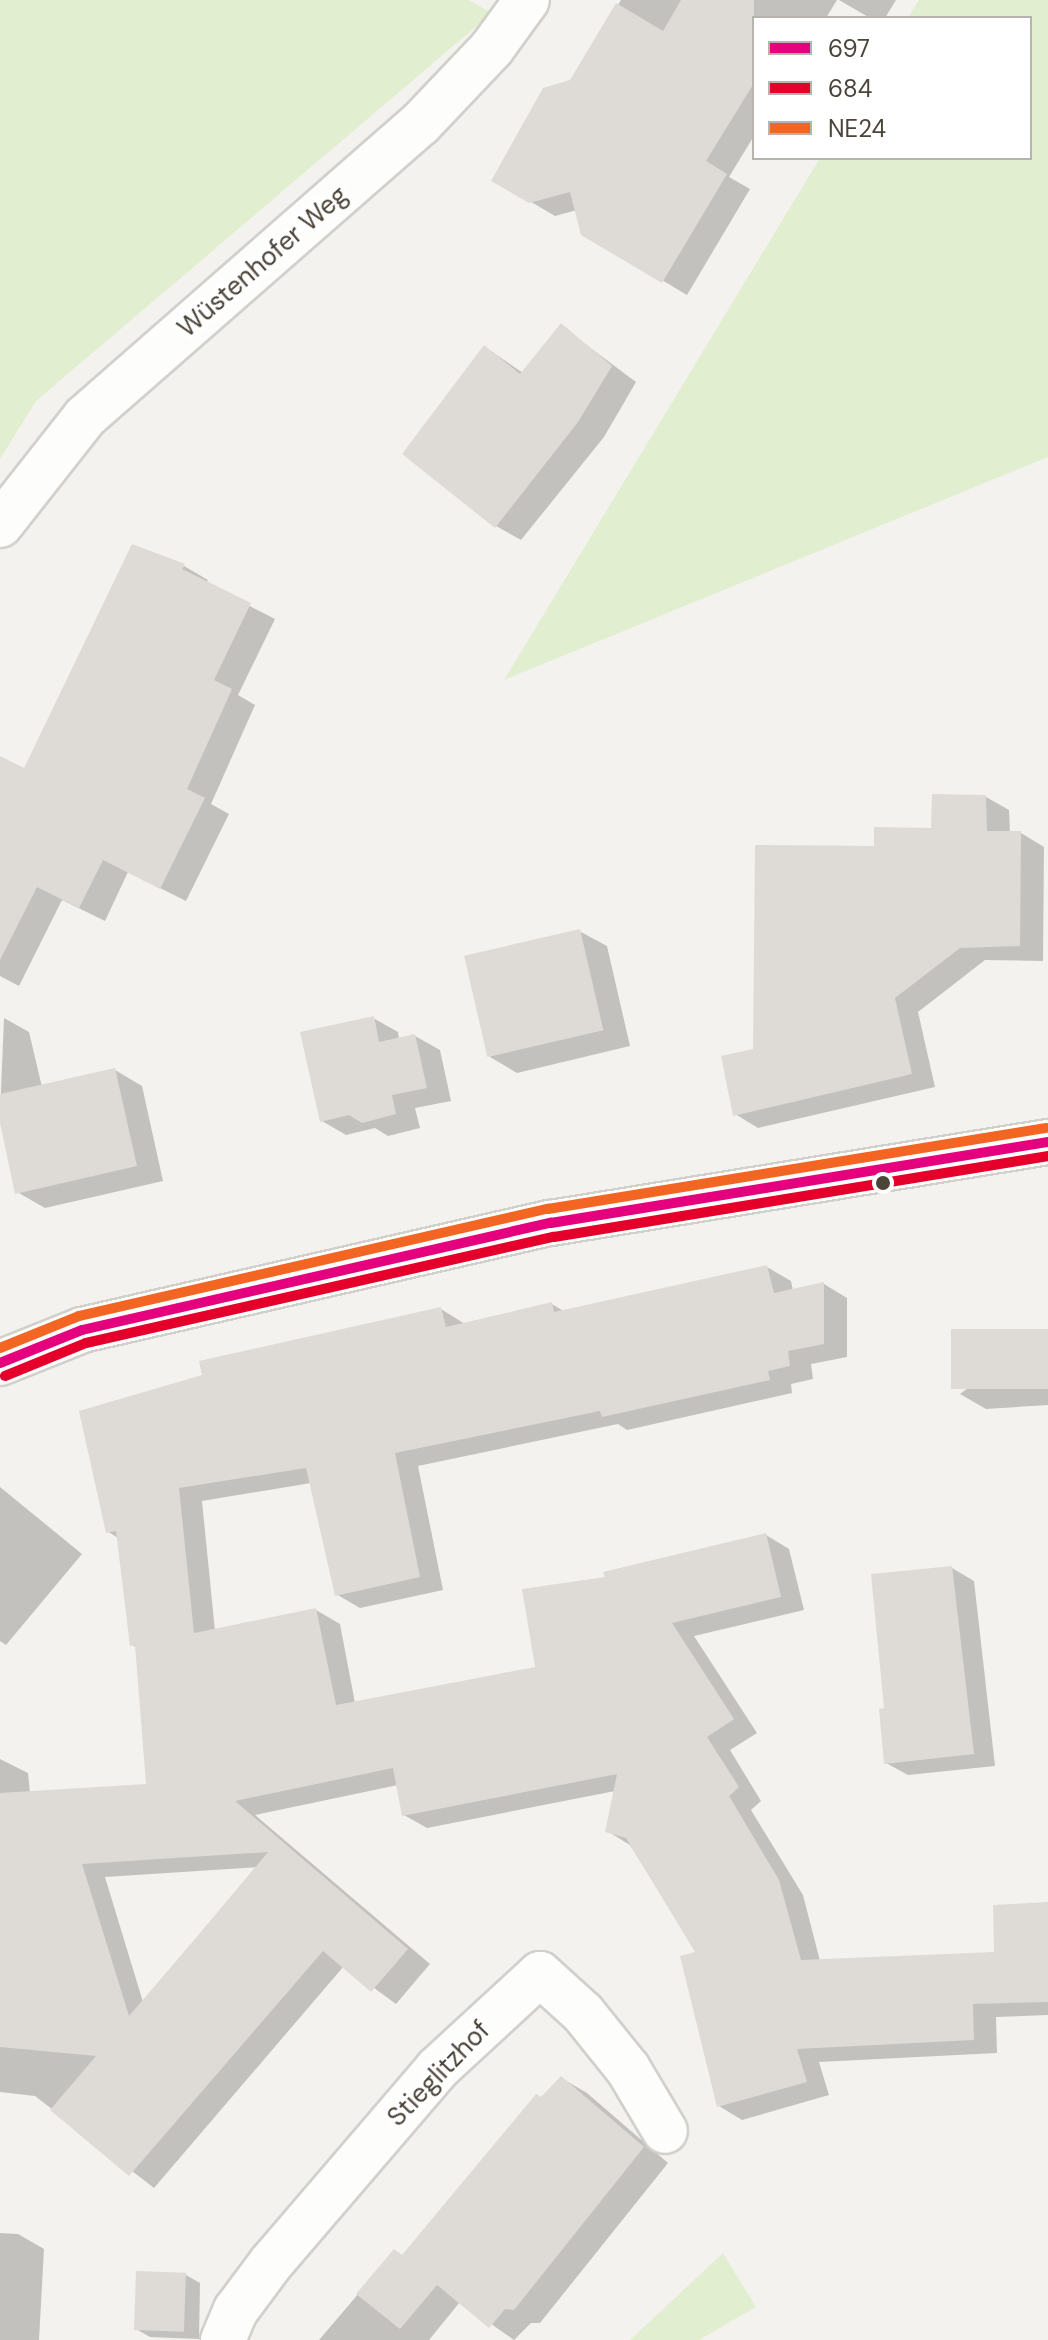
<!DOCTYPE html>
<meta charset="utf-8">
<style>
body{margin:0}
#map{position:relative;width:1048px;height:2340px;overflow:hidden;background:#f4f2ee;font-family:"DM Sans",sans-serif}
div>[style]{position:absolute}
.green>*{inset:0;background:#e1eecf}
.shadow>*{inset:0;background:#0003}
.building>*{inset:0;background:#dedbd6;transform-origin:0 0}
.roads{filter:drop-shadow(2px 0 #d2d0cb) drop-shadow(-2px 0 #d2d0cb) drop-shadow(0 2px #d2d0cb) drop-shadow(0 -2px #d2d0cb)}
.minor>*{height:44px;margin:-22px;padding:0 22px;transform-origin:22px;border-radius:22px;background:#fdfdfc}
.bus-1>*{height:10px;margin:-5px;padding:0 5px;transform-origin:5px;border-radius:5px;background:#e5007d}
.bus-2>*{height:10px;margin:-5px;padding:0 5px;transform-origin:5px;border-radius:5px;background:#e4002b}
.bus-3>*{height:10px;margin:-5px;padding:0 5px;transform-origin:5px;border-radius:5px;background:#f26522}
.dots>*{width:22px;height:22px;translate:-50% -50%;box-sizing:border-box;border:4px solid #fff;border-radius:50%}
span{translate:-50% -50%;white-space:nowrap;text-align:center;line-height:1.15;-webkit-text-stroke:8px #fff;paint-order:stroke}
.street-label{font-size:26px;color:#4b4439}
.legend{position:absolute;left:752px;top:16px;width:280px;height:144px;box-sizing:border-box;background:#fff;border:2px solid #b7b4b0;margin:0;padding:10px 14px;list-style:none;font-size:24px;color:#4b4439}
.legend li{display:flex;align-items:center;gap:16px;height:40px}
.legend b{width:40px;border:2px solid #b7b4b0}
</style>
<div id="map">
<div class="green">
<i style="clip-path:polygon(0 0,468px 0,492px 13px,36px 401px,0 459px)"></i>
<i style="clip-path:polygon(919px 0,1048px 0,1048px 457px,504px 680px,820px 158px,1030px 158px,1030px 18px,908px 18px)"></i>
<i style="clip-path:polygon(723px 2253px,756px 2307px,699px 2340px,630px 2340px)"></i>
</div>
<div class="shadow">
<i style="clip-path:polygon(621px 0,837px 0,826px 18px,754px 18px,754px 136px,729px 177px,750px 189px,687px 295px,583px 233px,577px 210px,555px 216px,494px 180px,571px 82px)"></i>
<i style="clip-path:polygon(839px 0,896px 0,885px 18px,870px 18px)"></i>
<i style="clip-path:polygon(561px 326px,636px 382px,604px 437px,521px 540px,496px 526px,485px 347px,523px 373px)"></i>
<i style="clip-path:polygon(184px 566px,208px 580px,206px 584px,275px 619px,238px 695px,255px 705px,211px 804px,229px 814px,186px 901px,128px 872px,105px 921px,62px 900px,19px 986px,0 976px,0 758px,25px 771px)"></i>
<i style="clip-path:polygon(986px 797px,1009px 810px,1010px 833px,1021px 833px,1044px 847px,1043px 961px,985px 960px,918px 1012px,935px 1087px,758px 1128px,735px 1114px,755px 1051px,876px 848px,933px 830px)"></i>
<i style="clip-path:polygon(579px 931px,607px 946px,630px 1046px,517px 1073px,490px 1057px)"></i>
<i style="clip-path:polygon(4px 1018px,29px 1032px,42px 1087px,115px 1070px,142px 1086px,163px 1181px,45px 1208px,17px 1192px,0 1114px)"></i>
<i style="clip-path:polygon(373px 1018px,398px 1032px,399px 1039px,415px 1036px,440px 1050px,451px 1101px,415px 1108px,420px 1128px,388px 1136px,375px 1128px,346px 1135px,322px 1121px)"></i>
<i style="clip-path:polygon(evenodd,767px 1267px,791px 1281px,793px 1291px,824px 1284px,847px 1298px,847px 1357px,811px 1364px,813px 1379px,791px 1384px,792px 1393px,627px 1430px,618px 1424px,418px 1466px,443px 1590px,360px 1608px,336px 1594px,311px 1483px,202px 1501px,215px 1631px,316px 1610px,340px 1624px,355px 1703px,537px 1669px,607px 1579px,766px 1535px,789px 1549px,804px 1610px,694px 1636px,757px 1733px,730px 1750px,761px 1801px,751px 1810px,803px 1895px,820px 1961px,997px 1954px,1048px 1904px,1048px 2015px,996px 2017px,997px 2053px,819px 2062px,829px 2095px,742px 2120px,719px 2106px,698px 1954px,630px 1845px,607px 1831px,615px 1791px,427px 1828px,404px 1815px,398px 1785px,255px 1815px,430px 1964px,396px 2004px,344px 1966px,154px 2188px,35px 2096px,0 2092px,0 1759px,28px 1773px,30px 1793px,148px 1786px,137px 1648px,131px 1644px,118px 1538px,107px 1531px,441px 1309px,465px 1324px,552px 1304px,565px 1312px,767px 1267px,258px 1867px,143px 2002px,105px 1877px,258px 1867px)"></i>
<i style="clip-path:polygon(1048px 1329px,1048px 1405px,986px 1409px,960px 1394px)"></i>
<i style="clip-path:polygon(0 1487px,82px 1554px,6px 1645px,0 1641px)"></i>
<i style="clip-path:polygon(952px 1568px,974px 1581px,995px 1766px,908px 1775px,886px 1763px,887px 1710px)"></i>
<i style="clip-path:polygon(561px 2078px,587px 2093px,668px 2163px,540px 2323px,531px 2323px,514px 2340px,460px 2302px,429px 2340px,319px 2340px,394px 2252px,403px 2257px)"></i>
<i style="clip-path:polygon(0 2233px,18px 2234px,44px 2249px,39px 2340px,0 2340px)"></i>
<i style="clip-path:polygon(186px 2275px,200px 2283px,199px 2339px,150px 2337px,136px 2329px)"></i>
</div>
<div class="building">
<i style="clip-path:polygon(681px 0,754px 0,754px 83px,706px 161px,727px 174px,662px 283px,581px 235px,570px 192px,529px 203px,491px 181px,543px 88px,570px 80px,616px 3px,663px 31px)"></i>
<i style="clip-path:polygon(561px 323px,612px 366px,578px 422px,495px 528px,402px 454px,484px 345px,520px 374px)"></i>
<i style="clip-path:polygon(132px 544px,185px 564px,182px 569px,251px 603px,214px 680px,232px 689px,187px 789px,205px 798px,160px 889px,103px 860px,79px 908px,37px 887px,0 960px,0 756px,24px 768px)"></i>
<i style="clip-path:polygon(932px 794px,986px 795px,987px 831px,1021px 831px,1020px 946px,960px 948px,895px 998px,912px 1074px,733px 1116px,721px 1056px,753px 1049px,755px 845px,874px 846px,874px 827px,931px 828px)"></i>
<i style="left:580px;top:929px;width:104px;height:119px;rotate:77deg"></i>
<i style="clip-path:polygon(374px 1016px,379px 1042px,415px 1034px,427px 1088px,392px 1095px,396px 1114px,362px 1123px,349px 1115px,320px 1122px,300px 1032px)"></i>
<i style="clip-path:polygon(115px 1068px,137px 1166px,15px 1194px,0 1123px,0 1094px)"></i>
<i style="clip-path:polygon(evenodd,767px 1265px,774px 1293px,824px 1282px,824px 1344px,788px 1351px,790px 1366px,768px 1371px,770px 1380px,602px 1417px,600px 1411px,395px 1453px,420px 1577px,335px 1596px,306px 1468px,179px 1488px,194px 1633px,316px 1608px,336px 1705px,535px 1667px,522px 1589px,605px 1577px,603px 1572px,766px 1533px,781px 1597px,672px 1623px,734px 1719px,707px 1737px,739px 1787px,729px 1796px,779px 1880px,801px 1960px,994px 1952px,993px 1905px,1048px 1902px,1048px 2002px,973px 2004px,974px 2040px,797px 2049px,807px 2082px,717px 2107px,680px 1956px,695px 1952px,626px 1838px,605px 1832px,617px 1774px,402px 1816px,393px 1768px,235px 1801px,408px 1949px,371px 1992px,323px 1951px,129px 2176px,50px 2110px,96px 2056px,0 2047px,0 1793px,146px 1784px,135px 1645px,130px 1646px,116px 1531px,106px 1533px,79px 1411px,202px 1375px,199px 1361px,441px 1307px,446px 1327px,552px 1302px,554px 1312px,767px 1265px,268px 1852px,189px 1946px,129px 2016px,82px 1864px,268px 1852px)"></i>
<i style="left:1048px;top:1329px;width:60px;height:97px;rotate:90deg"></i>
<i style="clip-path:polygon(952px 1566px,974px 1754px,884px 1764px,879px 1709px,884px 1708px,871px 1574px)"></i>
<i style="clip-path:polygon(561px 2076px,644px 2147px,514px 2310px,505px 2309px,489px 2328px,437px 2285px,400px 2329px,356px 2294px,394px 2249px,402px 2255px,536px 2094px,541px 2097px)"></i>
<i style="left:136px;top:2271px;width:50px;height:59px;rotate:2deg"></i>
</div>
<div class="roads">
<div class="minor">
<i style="left:0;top:525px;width:137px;rotate:-51.8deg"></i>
<i style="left:85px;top:417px;width:445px;rotate:-41.2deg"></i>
<i style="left:420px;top:124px;width:105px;rotate:-46.5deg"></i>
<i style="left:492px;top:48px;width:59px;rotate:-53.9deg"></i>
<i style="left:0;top:1363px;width:88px;rotate:-21.9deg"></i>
<i style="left:82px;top:1330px;width:481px;rotate:-12.9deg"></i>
<i style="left:551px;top:1223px;width:504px;rotate:-9.26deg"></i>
<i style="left:223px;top:2340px;width:33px;rotate:-67deg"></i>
<i style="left:236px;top:2310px;width:59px;rotate:-53.3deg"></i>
<i style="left:271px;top:2263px;width:255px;rotate:-49.4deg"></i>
<i style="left:437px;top:2069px;width:140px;rotate:-42.7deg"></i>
<i style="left:540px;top:1974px;width:58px;rotate:42.2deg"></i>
<i style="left:583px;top:2013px;width:72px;rotate:51.2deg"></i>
<i style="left:628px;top:2069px;width:72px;rotate:59.2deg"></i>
</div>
</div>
<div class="bus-1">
<i style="left:0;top:1363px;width:88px;rotate:-21.9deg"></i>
<i style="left:82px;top:1330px;width:481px;rotate:-12.9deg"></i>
<i style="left:551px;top:1223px;width:504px;rotate:-9.26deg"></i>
</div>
<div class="bus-2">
<i style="left:5px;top:1376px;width:87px;rotate:-22.2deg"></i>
<i style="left:86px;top:1343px;width:480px;rotate:-12.8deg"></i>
<i style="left:554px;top:1237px;width:501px;rotate:-9.31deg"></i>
</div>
<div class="bus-3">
<i style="left:0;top:1348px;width:85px;rotate:-22.1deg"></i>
<i style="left:79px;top:1316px;width:481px;rotate:-12.9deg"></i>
<i style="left:548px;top:1209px;width:505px;rotate:-9.24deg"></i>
</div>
<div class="dots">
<i style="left:883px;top:1183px;background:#4b4439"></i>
</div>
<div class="street-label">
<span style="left:263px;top:262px;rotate:-41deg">Wüstenhofer Weg</span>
<span style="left:439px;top:2074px;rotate:-46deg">Stieglitzhof</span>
</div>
<ul class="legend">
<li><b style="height:10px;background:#e5007d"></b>697</li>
<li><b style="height:10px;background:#e4002b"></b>684</li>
<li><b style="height:10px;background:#f26522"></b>NE24</li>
</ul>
</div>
